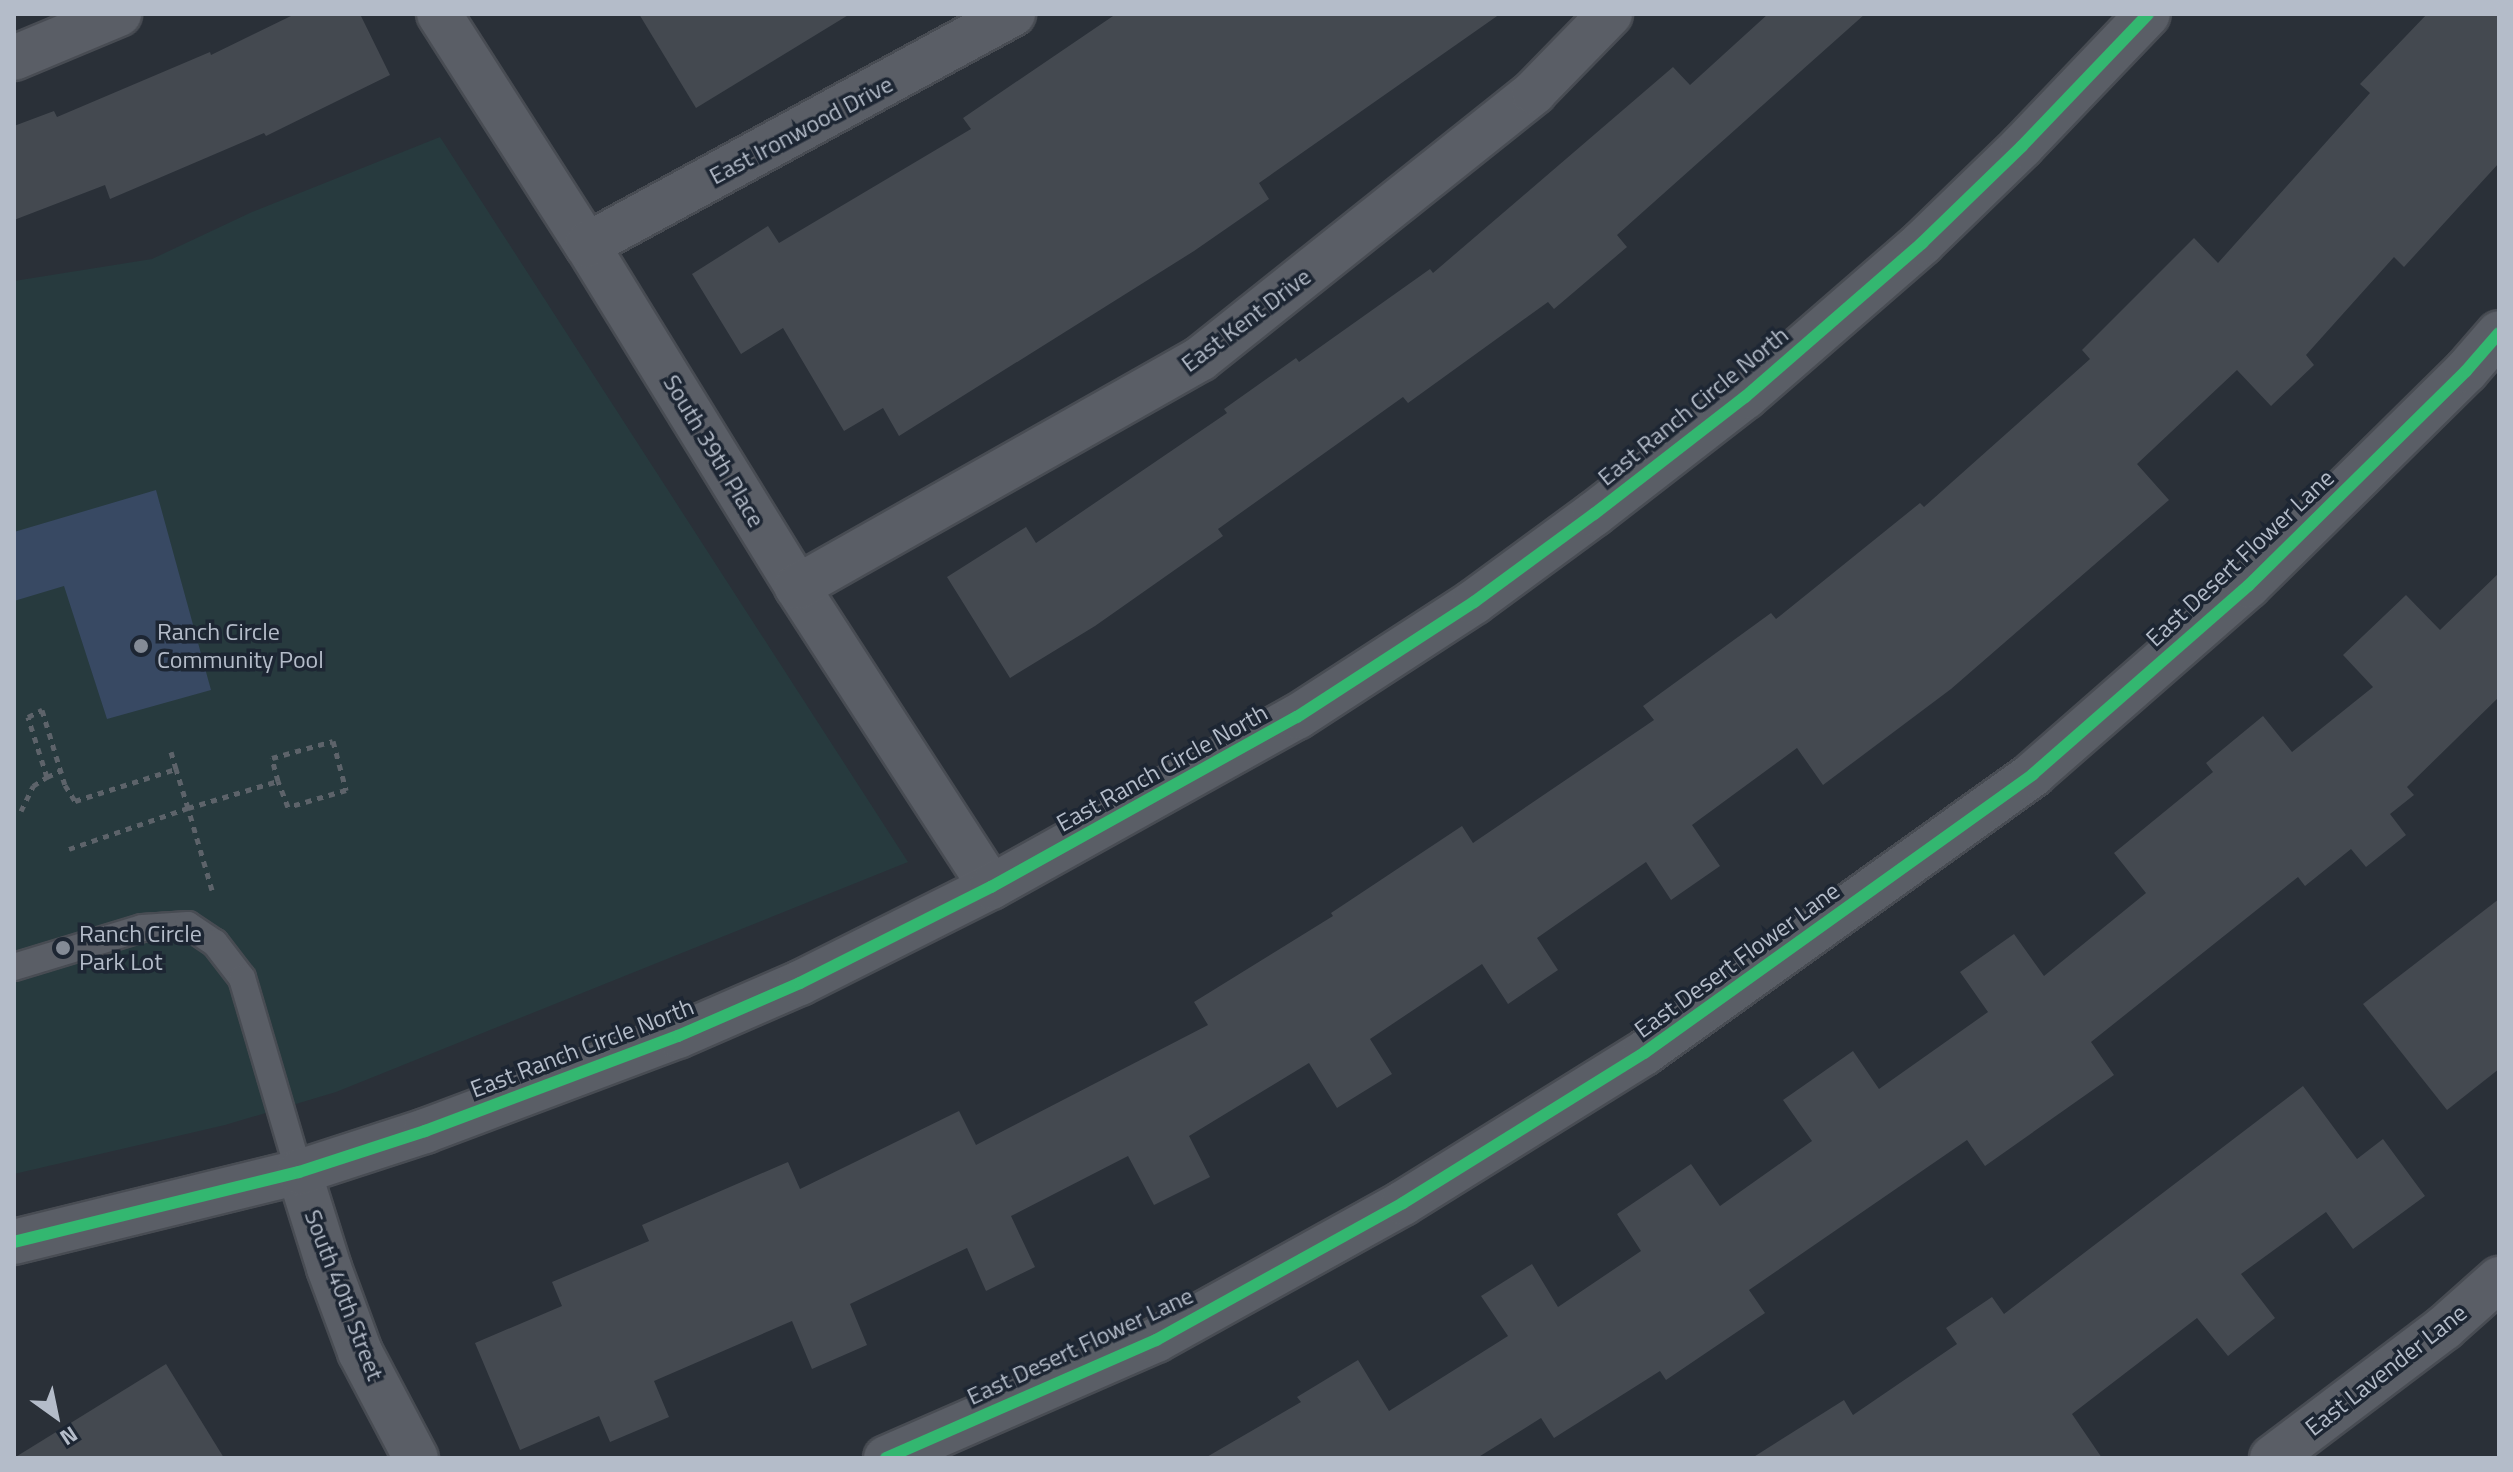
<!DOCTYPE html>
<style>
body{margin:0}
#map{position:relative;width:2513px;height:1472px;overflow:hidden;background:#2a3038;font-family:"Titillium Web",sans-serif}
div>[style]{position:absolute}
.green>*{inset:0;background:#273a3e}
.water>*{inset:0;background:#384963}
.building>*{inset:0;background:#444950}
.path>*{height:5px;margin-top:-2.5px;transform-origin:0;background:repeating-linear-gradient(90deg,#5d636a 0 6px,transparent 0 12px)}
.roads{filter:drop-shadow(2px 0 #484c53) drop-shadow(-2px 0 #484c53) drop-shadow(0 2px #484c53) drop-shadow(0 -2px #484c53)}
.service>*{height:26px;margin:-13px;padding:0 13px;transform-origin:13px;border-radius:13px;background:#5a5e66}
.minor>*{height:44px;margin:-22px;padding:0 22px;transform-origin:22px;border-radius:22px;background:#5a5e66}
.tertiary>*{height:44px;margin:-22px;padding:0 22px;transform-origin:22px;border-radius:22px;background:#5a5e66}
.cycleway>*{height:12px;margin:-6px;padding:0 6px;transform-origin:6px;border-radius:6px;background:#33b770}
.dots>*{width:22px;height:22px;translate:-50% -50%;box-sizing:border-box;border:4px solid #1d2633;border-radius:50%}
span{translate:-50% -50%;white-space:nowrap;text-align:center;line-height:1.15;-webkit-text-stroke:7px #1d2633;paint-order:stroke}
.street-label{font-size:24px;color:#b4bcc9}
.poi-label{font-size:24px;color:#b4bcc9}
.left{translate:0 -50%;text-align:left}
.frame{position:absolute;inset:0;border:16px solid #b4bcc9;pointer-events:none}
.north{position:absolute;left:16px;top:1376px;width:80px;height:80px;-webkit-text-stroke:6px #1d2633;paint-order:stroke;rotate:147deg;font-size:22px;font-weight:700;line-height:32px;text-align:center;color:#b4bcc9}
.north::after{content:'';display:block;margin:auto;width:28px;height:36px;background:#b4bcc9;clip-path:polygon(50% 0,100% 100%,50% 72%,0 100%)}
</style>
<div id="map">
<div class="green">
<i style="clip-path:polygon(440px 137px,908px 862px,336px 1092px,225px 1125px,14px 1174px,14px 281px,152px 259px,252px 212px)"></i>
</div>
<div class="water">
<i style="clip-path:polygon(156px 490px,211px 690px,107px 719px,64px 586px,14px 601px,14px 532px)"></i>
</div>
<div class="building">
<i style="clip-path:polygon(295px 14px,360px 14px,390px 75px,266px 136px,264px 133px,110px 199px,105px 185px,14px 220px,14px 126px,54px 111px,57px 117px,210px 52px,211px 55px)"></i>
<i style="clip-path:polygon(639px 14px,850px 14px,696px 108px)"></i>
<i style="clip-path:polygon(1116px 14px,1500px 14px,1259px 183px,1269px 199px,1194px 251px,899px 436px,883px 408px,844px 431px,783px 328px,741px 354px,692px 274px,768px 226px,779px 243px,971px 129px,963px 118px)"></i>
<i style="clip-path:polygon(1768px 14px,1865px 14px,1617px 235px,1627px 247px,1554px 309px,1548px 302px,1408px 403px,1403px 397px,1218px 529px,1223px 536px,1095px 626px,1010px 678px,947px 577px,1026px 527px,1036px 543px,1227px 413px,1224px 409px,1296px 358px,1299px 362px,1430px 269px,1433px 273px,1673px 67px,1690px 85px)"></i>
<i style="clip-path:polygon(2427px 14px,2499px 14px,2499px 163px,2404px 267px,2394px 257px,2306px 355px,2314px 365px,2271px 406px,2237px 370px,2137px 464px,2169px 500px,1951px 689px,1823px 785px,1797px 748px,1692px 825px,1720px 866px,1671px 900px,1646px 862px,1537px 938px,1558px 970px,1508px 1004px,1482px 964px,1370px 1039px,1392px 1074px,1337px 1108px,1309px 1063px,1189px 1136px,1210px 1177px,1154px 1205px,1128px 1156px,1011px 1216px,1035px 1267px,986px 1291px,967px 1248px,850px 1304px,867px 1345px,812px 1369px,792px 1321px,654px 1381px,669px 1417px,610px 1442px,599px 1416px,520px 1450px,475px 1343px,562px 1306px,552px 1282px,649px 1241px,642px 1225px,788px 1162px,800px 1189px,959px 1111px,976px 1145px,1208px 1025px,1194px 1002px,1333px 916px,1331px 913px,1462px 826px,1473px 843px,1654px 720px,1643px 706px,1771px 613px,1776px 619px,1920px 503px,1924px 507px,2090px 359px,2082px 350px,2194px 238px,2218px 263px,2370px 93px,2360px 84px)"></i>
<i style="clip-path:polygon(2499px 573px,2499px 697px,2407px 787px,2414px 795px,2390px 814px,2406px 835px,2366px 867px,2351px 849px,2305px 886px,2298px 877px,2091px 1042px,2114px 1075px,1985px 1166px,1967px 1140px,1749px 1290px,1765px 1313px,1666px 1380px,1660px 1371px,1554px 1438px,1541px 1418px,1477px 1458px,1205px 1458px,1301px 1402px,1297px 1397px,1358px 1360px,1389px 1411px,1508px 1336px,1481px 1296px,1532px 1264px,1558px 1307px,1641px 1251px,1617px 1214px,1691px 1164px,1720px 1206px,1812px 1141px,1783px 1100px,1853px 1051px,1879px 1089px,1988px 1012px,1960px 972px,2014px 934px,2044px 976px,2146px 893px,2114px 853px,2213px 772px,2206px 763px,2263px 716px,2292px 752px,2373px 687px,2343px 655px,2406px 595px,2440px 630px)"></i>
<i style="clip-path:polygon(2499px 899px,2499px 1069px,2447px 1110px,2363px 1004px)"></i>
<i style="clip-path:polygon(2303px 1086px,2357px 1159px,2383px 1139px,2425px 1196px,2353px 1249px,2326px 1212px,2241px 1274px,2275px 1318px,2228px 1356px,2197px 1318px,2072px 1414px,2102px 1458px,1752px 1458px,1844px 1400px,1853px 1415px,1957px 1344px,1946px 1328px,1992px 1297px,2004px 1314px)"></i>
<i style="clip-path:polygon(166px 1364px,224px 1458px,14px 1458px)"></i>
</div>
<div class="path">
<i style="left:47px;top:777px;width:17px;rotate:-24deg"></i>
<i style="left:21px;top:811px;width:28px;rotate:-64deg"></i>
<i style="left:33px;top:786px;width:17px;rotate:-33deg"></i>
<i style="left:47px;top:777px;width:63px;rotate:-107.6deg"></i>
<i style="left:28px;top:717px;width:16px;rotate:-27deg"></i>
<i style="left:42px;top:710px;width:78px;rotate:73deg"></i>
<i style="left:65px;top:785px;width:19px;rotate:58deg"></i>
<i style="left:75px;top:801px;width:106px;rotate:-17.6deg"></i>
<i style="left:176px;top:769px;width:18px;rotate:-106deg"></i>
<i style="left:69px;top:849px;width:126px;rotate:-19deg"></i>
<i style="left:188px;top:808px;width:41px;rotate:-107.1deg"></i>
<i style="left:212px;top:890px;width:85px;rotate:-106.3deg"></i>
<i style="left:188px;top:808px;width:94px;rotate:-16.7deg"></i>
<i style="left:278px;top:781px;width:24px;rotate:-105deg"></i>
<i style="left:272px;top:758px;width:63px;rotate:-15.6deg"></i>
<i style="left:333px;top:741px;width:51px;rotate:75.1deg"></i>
<i style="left:346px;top:790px;width:60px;rotate:163.7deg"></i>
<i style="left:288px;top:807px;width:28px;rotate:-111deg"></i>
</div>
<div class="roads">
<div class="service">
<i style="left:14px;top:967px;width:134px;rotate:-16.9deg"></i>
<i style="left:142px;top:928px;width:46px;rotate:-3.7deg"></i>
<i style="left:188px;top:925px;width:32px;rotate:34deg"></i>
<i style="left:215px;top:943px;width:44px;rotate:52.4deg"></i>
<i style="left:242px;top:978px;width:202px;rotate:73.6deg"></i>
</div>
<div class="minor">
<i style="left:439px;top:14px;width:274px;rotate:57.4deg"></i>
<i style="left:587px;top:245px;width:401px;rotate:58.4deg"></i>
<i style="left:797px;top:587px;width:357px;rotate:57.1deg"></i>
<i style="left:14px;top:58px;width:114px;rotate:-22.7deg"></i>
<i style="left:587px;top:245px;width:485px;rotate:-28.5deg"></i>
<i style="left:797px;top:587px;width:463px;rotate:-29.5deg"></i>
<i style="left:1200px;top:359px;width:428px;rotate:-38.6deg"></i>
<i style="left:1534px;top:92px;width:109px;rotate:-45.7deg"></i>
<i style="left:299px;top:1172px;width:101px;rotate:72.6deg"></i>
<i style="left:329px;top:1268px;width:90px;rotate:69.7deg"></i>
<i style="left:360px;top:1352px;width:120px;rotate:62.2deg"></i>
<i style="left:886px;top:1458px;width:295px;rotate:-23.6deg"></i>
<i style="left:1156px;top:1340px;width:282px;rotate:-29deg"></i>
<i style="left:1403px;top:1203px;width:284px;rotate:-31.9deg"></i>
<i style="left:1644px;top:1053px;width:479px;rotate:-35.6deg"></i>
<i style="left:2033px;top:774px;width:286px;rotate:-41.2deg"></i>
<i style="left:2248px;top:586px;width:306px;rotate:-44.6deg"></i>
<i style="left:2466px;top:371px;width:50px;rotate:-49deg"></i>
<i style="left:2272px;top:1458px;width:216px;rotate:-37.1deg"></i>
<i style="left:2444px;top:1328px;width:74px;rotate:-41.7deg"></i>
</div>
<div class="tertiary">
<i style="left:14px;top:1242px;width:293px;rotate:-13.8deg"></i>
<i style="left:299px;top:1172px;width:133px;rotate:-18deg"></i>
<i style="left:425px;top:1131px;width:270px;rotate:-20.6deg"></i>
<i style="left:678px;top:1036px;width:133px;rotate:-23.5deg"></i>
<i style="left:800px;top:983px;width:214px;rotate:-26.7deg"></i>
<i style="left:991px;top:887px;width:350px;rotate:-29.1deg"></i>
<i style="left:1297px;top:717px;width:211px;rotate:-33deg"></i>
<i style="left:1474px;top:602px;width:149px;rotate:-36.3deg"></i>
<i style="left:1594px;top:514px;width:191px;rotate:-37.8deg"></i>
<i style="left:1745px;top:397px;width:235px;rotate:-41deg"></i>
<i style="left:1922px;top:243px;width:139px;rotate:-44.1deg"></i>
<i style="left:2022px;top:146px;width:182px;rotate:-46.3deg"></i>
</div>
</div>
<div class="cycleway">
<i style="left:14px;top:1242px;width:293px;rotate:-13.8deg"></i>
<i style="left:299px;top:1172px;width:133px;rotate:-18deg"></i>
<i style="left:425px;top:1131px;width:270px;rotate:-20.6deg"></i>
<i style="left:678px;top:1036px;width:133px;rotate:-23.5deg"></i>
<i style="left:800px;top:983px;width:214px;rotate:-26.7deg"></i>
<i style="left:991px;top:887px;width:350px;rotate:-29.1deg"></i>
<i style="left:1297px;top:717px;width:211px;rotate:-33deg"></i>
<i style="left:1474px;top:602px;width:149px;rotate:-36.3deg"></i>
<i style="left:1594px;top:514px;width:191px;rotate:-37.8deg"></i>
<i style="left:1745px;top:397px;width:235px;rotate:-41deg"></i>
<i style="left:1922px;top:243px;width:139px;rotate:-44.1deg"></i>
<i style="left:2022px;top:146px;width:182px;rotate:-46.3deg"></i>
<i style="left:886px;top:1458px;width:295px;rotate:-23.6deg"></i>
<i style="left:1156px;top:1340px;width:282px;rotate:-29deg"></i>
<i style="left:1403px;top:1203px;width:284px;rotate:-31.9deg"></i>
<i style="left:1644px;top:1053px;width:479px;rotate:-35.6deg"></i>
<i style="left:2033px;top:774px;width:286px;rotate:-41.2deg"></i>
<i style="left:2248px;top:586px;width:306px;rotate:-44.6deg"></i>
<i style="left:2466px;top:371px;width:50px;rotate:-49deg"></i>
</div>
<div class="dots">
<i style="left:141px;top:646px;background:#848b96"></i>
<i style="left:63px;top:948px;background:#848b96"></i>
</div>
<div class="street-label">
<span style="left:801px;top:130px;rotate:-28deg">East Ironwood Drive</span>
<span style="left:1246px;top:320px;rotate:-37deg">East Kent Drive</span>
<span style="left:1693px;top:406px;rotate:-39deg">East Ranch Circle North</span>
<span style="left:714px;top:451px;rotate:59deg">South 39th Place</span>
<span style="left:2240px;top:558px;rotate:-43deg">East Desert Flower Lane</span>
<span style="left:1162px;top:768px;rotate:-29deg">East Ranch Circle North</span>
<span style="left:1737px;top:960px;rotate:-36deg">East Desert Flower Lane</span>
<span style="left:582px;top:1048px;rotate:-21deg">East Ranch Circle North</span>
<span style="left:344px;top:1295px;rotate:69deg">South 40th Street</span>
<span style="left:1080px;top:1346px;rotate:-25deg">East Desert Flower Lane</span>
<span style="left:2386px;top:1370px;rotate:-38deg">East Lavender Lane</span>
</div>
<div class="poi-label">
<span class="left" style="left:157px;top:646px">Ranch Circle<br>Community Pool</span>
<span class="left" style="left:79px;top:948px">Ranch Circle<br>Park Lot</span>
</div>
<div class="frame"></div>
<div class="north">N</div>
</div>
